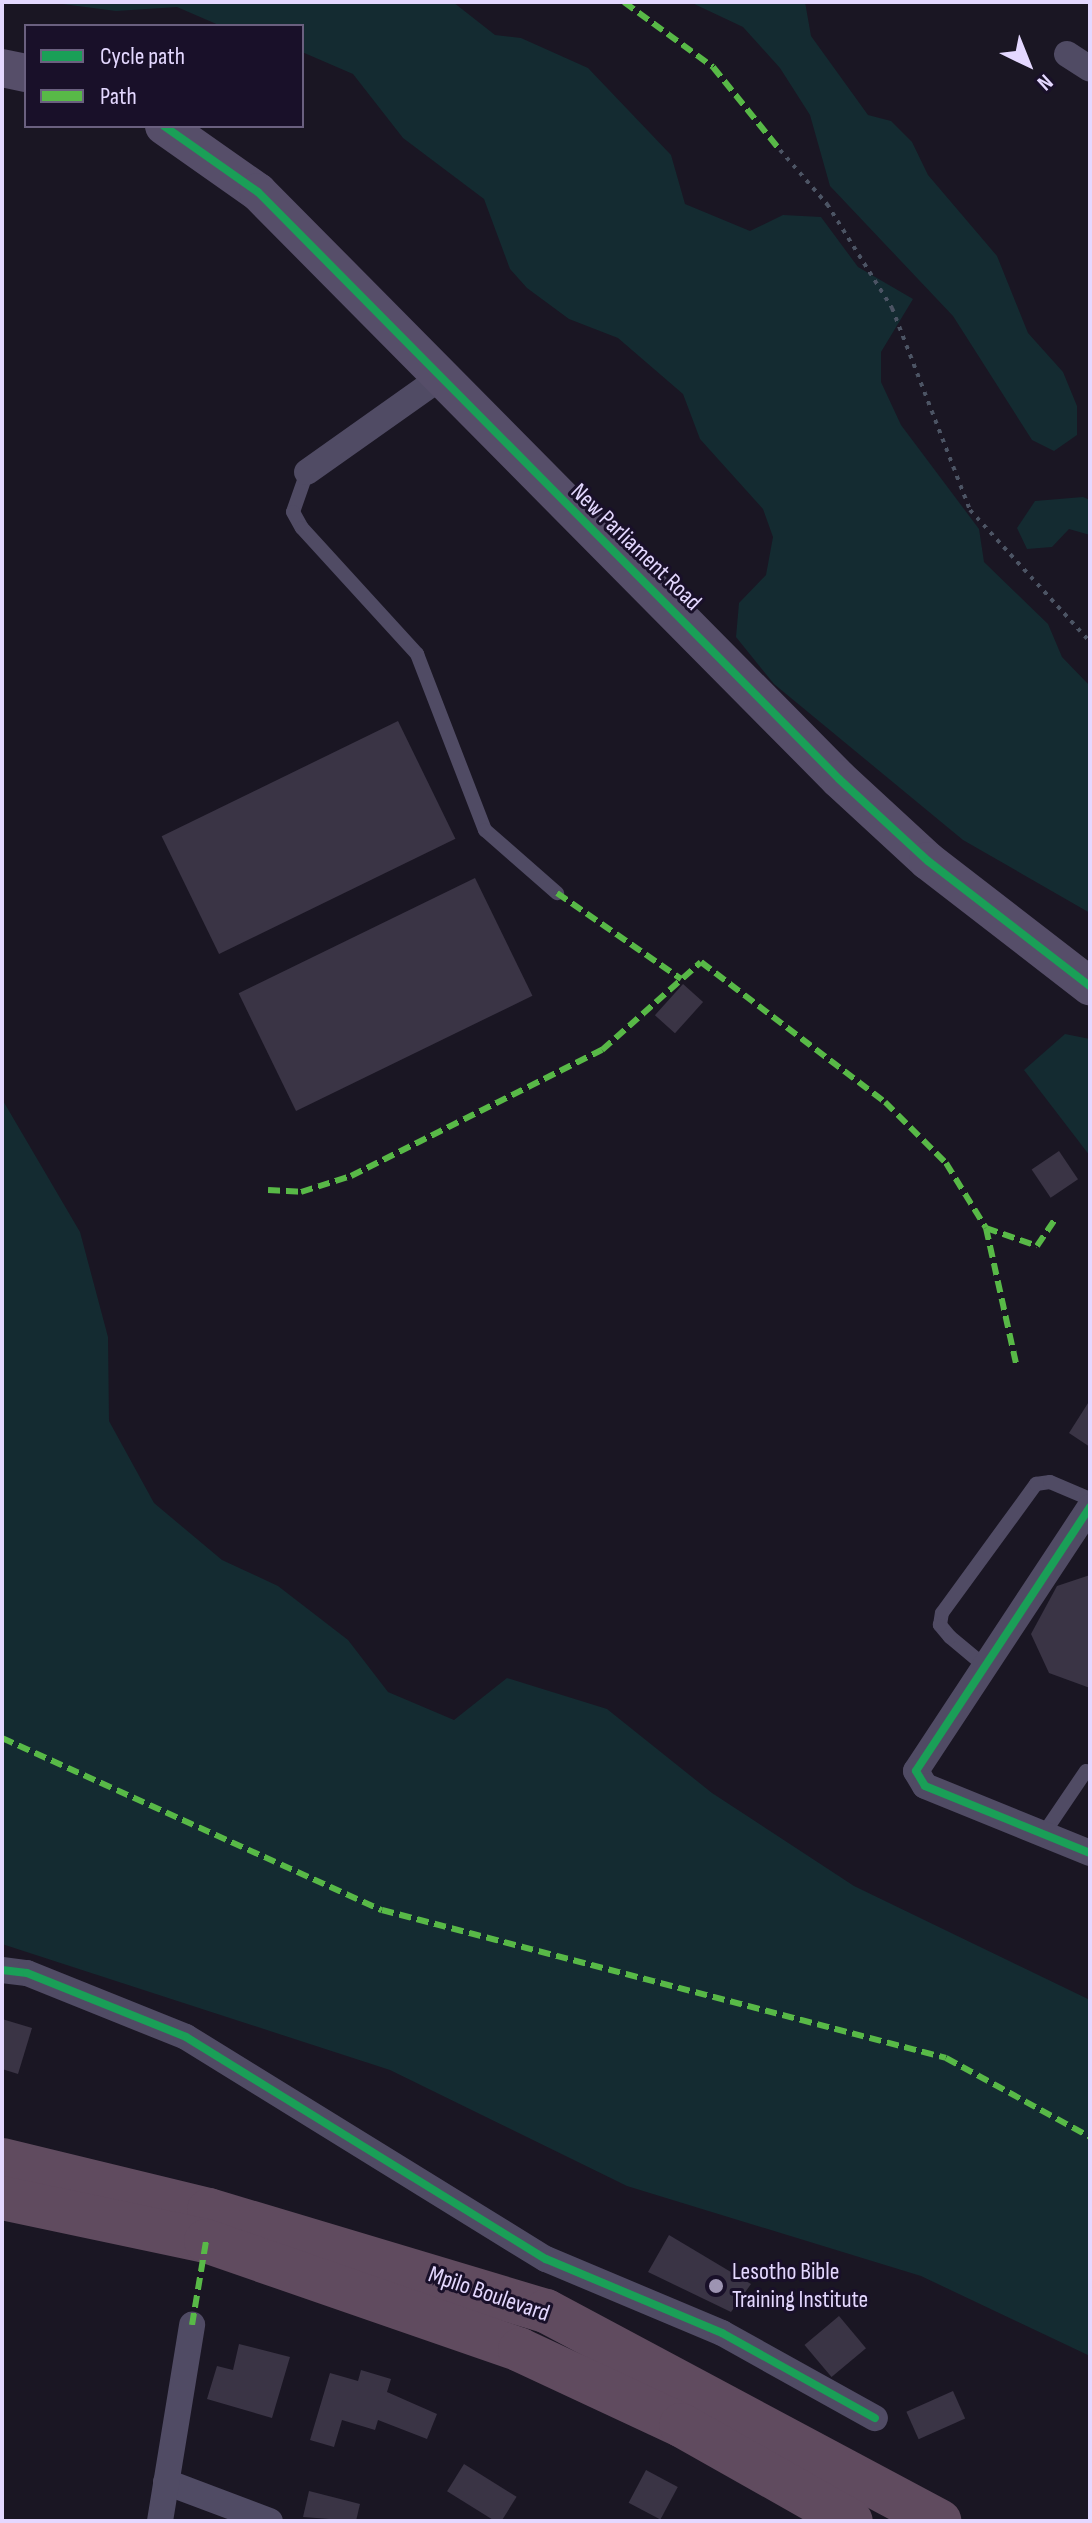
<!DOCTYPE html>
<style>
body{margin:0}
#map{position:relative;width:1092px;height:2523px;overflow:hidden;background:#1a1623;font-family:"Sofia Sans Condensed",sans-serif}
div>[style]{position:absolute}
.green>*{inset:0;background:#142b31}
.building>*{inset:0;background:#3a3445;transform-origin:0 0}
.path>*{height:4px;margin-top:-2px;transform-origin:0;background:repeating-linear-gradient(90deg,#4c5464 0 4px,transparent 0 10px)}
.lane>*{height:14px;margin:-7px;padding:0 7px;transform-origin:7px;border-radius:7px;background:#504b64}
.street>*{height:26px;margin:-13px;padding:0 13px;transform-origin:13px;border-radius:13px;background:#504b64}
.secondary>*{height:38px;margin:-19px;padding:0 19px;transform-origin:19px;border-radius:19px;background:#564e69}
.highway>*{height:44px;margin:-22px;padding:0 22px;transform-origin:22px;border-radius:22px;background:#604b5f}
.quiet>*{height:6px;margin-top:-3px;transform-origin:0;background:repeating-linear-gradient(90deg,#58b947 0 12px,transparent 0 18px)}
.cycleway>*{height:8px;margin:-4px;padding:0 4px;transform-origin:4px;border-radius:4px;background:#1a9f57}
.dots>*{width:22px;height:22px;translate:-50% -50%;box-sizing:border-box;border:4px solid #191029;border-radius:50%}
span{translate:-50% -50%;white-space:nowrap;text-align:center;line-height:1.15;-webkit-text-stroke:6px #191029;paint-order:stroke}
.street-label{font-size:24px;color:#e4d8ff}
.poi-label{font-size:24px;color:#e4d8ff}
.left{translate:0 -50%;text-align:left}
.frame{position:absolute;inset:0;border:4px solid #e4d8ff;pointer-events:none}
.legend{position:absolute;left:24px;top:24px;width:280px;height:104px;box-sizing:border-box;background:#191029;border:2px solid #6a607f;margin:0;padding:10px 14px;list-style:none;font-size:24px;color:#e4d8ff}
.legend li{display:flex;align-items:center;gap:16px;height:40px}
.legend b{width:40px;border:2px solid #6a607f}
.north{position:absolute;left:988px;top:24px;width:80px;height:80px;-webkit-text-stroke:6px #191029;paint-order:stroke;rotate:137deg;font-size:22px;font-weight:700;line-height:32px;text-align:center;color:#e4d8ff}
.north::after{content:'';display:block;margin:auto;width:28px;height:36px;background:#e4d8ff;clip-path:polygon(50% 0,100% 100%,50% 72%,0 100%)}
</style>
<div id="map">
<div class="green">
<i style="clip-path:polygon(47px 2px,453px 2px,495px 35px,521px 38px,588px 68px,671px 155px,685px 204px,750px 231px,783px 215px,821px 217px,858px 267px,913px 299px,881px 352px,881px 382px,901px 425px,979px 529px,984px 562px,1048px 624px,1062px 657px,1090px 686px,1090px 913px,963px 840px,774px 684px,736px 637px,739px 603px,766px 575px,773px 537px,763px 509px,700px 439px,683px 394px,618px 338px,569px 319px,527px 288px,510px 269px,484px 199px,403px 138px,353px 74px,302px 52px,302px 26px,221px 26px,177px 7px,116px 11px)"></i>
<i style="clip-path:polygon(690px 2px,805px 2px,811px 36px,868px 115px,891px 121px,912px 142px,928px 175px,997px 256px,1028px 333px,1063px 372px,1077px 406px,1077px 435px,1054px 451px,1032px 440px,953px 316px,830px 186px,810px 115px,780px 68px,743px 27px)"></i>
<i style="clip-path:polygon(1083px 497px,1090px 500px,1090px 535px,1069px 529px,1052px 547px,1027px 549px,1017px 528px,1035px 501px)"></i>
<i style="clip-path:polygon(1065px 1034px,1090px 1039px,1090px 1156px,1024px 1070px)"></i>
<i style="clip-path:polygon(2px 1099px,80px 1232px,108px 1337px,109px 1421px,154px 1503px,222px 1560px,278px 1586px,348px 1640px,388px 1692px,454px 1720px,507px 1678px,607px 1709px,712px 1793px,854px 1886px,1090px 2000px,1090px 2356px,921px 2276px,627px 2186px,390px 2070px,2px 1944px)"></i>
</div>
<div class="building">
<i style="left:398px;top:721px;width:131px;height:263px;rotate:64deg"></i>
<i style="left:475px;top:878px;width:131px;height:263px;rotate:64deg"></i>
<i style="left:683px;top:984px;width:27px;height:42px;rotate:42deg"></i>
<i style="left:1059px;top:1151px;width:34px;height:33px;rotate:56deg"></i>
<i style="clip-path:polygon(1090px 1400px,1090px 1447px,1069px 1433px)"></i>
<i style="clip-path:polygon(1090px 1575px,1090px 1688px,1049px 1673px,1031px 1634px,1057px 1586px)"></i>
<i style="clip-path:polygon(2px 2019px,32px 2028px,18px 2074px,2px 2069px)"></i>
<i style="clip-path:polygon(669px 2235px,751px 2284px,731px 2312px,648px 2272px)"></i>
<i style="left:839px;top:2316px;width:42px;height:45px;rotate:50deg"></i>
<i style="clip-path:polygon(239px 2344px,290px 2357px,272px 2418px,207px 2399px,217px 2366px,233px 2370px)"></i>
<i style="clip-path:polygon(361px 2370px,391px 2379px,387px 2392px,437px 2414px,427px 2439px,378px 2420px,375px 2430px,342px 2420px,334px 2447px,310px 2440px,330px 2373px,358px 2381px)"></i>
<i style="left:953px;top:2391px;width:30px;height:51px;rotate:66deg"></i>
<i style="left:464px;top:2464px;width:62px;height:32px;rotate:32deg"></i>
<i style="left:646px;top:2470px;width:36px;height:37px;rotate:28deg"></i>
<i style="clip-path:polygon(309px 2491px,360px 2504px,356px 2521px,303px 2517px)"></i>
</div>
<div class="path">
<i style="left:780px;top:150px;width:72px;rotate:49deg"></i>
<i style="left:827px;top:204px;width:123px;rotate:58deg"></i>
<i style="left:892px;top:308px;width:217px;rotate:68.9deg"></i>
<i style="left:970px;top:510px;width:178px;rotate:47.7deg"></i>
</div>
<div class="lane">
<i style="left:307px;top:472px;width:42px;rotate:109.3deg"></i>
<i style="left:293px;top:512px;width:18px;rotate:61deg"></i>
<i style="left:302px;top:528px;width:171px;rotate:47.6deg"></i>
<i style="left:417px;top:654px;width:189px;rotate:68.9deg"></i>
<i style="left:485px;top:830px;width:96px;rotate:41.2deg"></i>
<i style="left:986px;top:1667px;width:47px;rotate:-140.2deg"></i>
<i style="left:950px;top:1637px;width:16px;rotate:-130deg"></i>
<i style="left:940px;top:1625px;width:12px;rotate:-81deg"></i>
<i style="left:942px;top:1613px;width:160px;rotate:-53.9deg"></i>
<i style="left:1036px;top:1484px;width:14px;rotate:-8deg"></i>
<i style="left:1050px;top:1482px;width:43px;rotate:23deg"></i>
<i style="left:1044px;top:1833px;width:75px;rotate:-55.9deg"></i>
</div>
<div class="street">
<i style="left:1067px;top:54px;width:27px;rotate:33deg"></i>
<i style="left:307px;top:472px;width:159px;rotate:-35.3deg"></i>
<i style="left:1090px;top:1507px;width:316px;rotate:123.4deg"></i>
<i style="left:916px;top:1771px;width:17px;rotate:59deg"></i>
<i style="left:925px;top:1786px;width:178px;rotate:22.1deg"></i>
<i style="left:2px;top:1970px;width:25px;rotate:7deg"></i>
<i style="left:27px;top:1973px;width:171px;rotate:21.9deg"></i>
<i style="left:186px;top:2037px;width:423px;rotate:31.7deg"></i>
<i style="left:546px;top:2259px;width:191px;rotate:22.8deg"></i>
<i style="left:722px;top:2333px;width:175px;rotate:29.1deg"></i>
<i style="left:166px;top:2482px;width:111px;rotate:20.6deg"></i>
<i style="left:160px;top:2521px;width:199px;rotate:-80.7deg"></i>
</div>
<div class="secondary">
<i style="left:2px;top:68px;width:25px;rotate:12deg"></i>
<i style="left:164px;top:126px;width:115px;rotate:35.1deg"></i>
<i style="left:258px;top:192px;width:826px;rotate:45.29deg"></i>
<i style="left:839px;top:779px;width:121px;rotate:42.7deg"></i>
<i style="left:928px;top:861px;width:205px;rotate:37.7deg"></i>
</div>
<div class="highway">
<i style="left:2px;top:2160px;width:213px;rotate:13.6deg"></i>
<i style="left:209px;top:2210px;width:352px;rotate:16.7deg"></i>
<i style="left:546px;top:2311px;width:446px;rotate:28.1deg"></i>
<i style="left:2px;top:2198px;width:208px;rotate:11.9deg"></i>
<i style="left:206px;top:2241px;width:332px;rotate:19.1deg"></i>
<i style="left:520px;top:2350px;width:178px;rotate:25deg"></i>
<i style="left:681px;top:2425px;width:195px;rotate:29.5deg"></i>
</div>
<div class="quiet">
<i style="left:624px;top:2px;width:110px;rotate:36.1deg"></i>
<i style="left:713px;top:67px;width:107px;rotate:51.1deg"></i>
<i style="left:557px;top:893px;width:151px;rotate:34.7deg"></i>
<i style="left:268px;top:1190px;width:33px;rotate:3deg"></i>
<i style="left:301px;top:1192px;width:52px;rotate:-17.7deg"></i>
<i style="left:351px;top:1176px;width:281px;rotate:-26.7deg"></i>
<i style="left:602px;top:1050px;width:132px;rotate:-41.6deg"></i>
<i style="left:701px;top:962px;width:231px;rotate:37.3deg"></i>
<i style="left:885px;top:1102px;width:86px;rotate:45deg"></i>
<i style="left:946px;top:1163px;width:76px;rotate:58.4deg"></i>
<i style="left:986px;top:1228px;width:143px;rotate:77.5deg"></i>
<i style="left:986px;top:1228px;width:54px;rotate:19.4deg"></i>
<i style="left:1037px;top:1246px;width:32px;rotate:-56deg"></i>
<i style="left:2px;top:1738px;width:417px;rotate:24.4deg"></i>
<i style="left:382px;top:1910px;width:583px;rotate:14.7deg"></i>
<i style="left:946px;top:2058px;width:164px;rotate:28.7deg"></i>
<i style="left:192px;top:2325px;width:85px;rotate:-80.5deg"></i>
</div>
<div class="cycleway">
<i style="left:164px;top:126px;width:115px;rotate:35.1deg"></i>
<i style="left:258px;top:192px;width:826px;rotate:45.29deg"></i>
<i style="left:839px;top:779px;width:121px;rotate:42.7deg"></i>
<i style="left:928px;top:861px;width:205px;rotate:37.7deg"></i>
<i style="left:1090px;top:1507px;width:316px;rotate:123.4deg"></i>
<i style="left:916px;top:1771px;width:17px;rotate:59deg"></i>
<i style="left:925px;top:1786px;width:178px;rotate:22.1deg"></i>
<i style="left:2px;top:1970px;width:25px;rotate:7deg"></i>
<i style="left:27px;top:1973px;width:171px;rotate:21.9deg"></i>
<i style="left:186px;top:2037px;width:423px;rotate:31.7deg"></i>
<i style="left:546px;top:2259px;width:191px;rotate:22.8deg"></i>
<i style="left:722px;top:2333px;width:175px;rotate:29.1deg"></i>
</div>
<div class="dots">
<i style="left:716px;top:2286px;background:#9d94b2"></i>
</div>
<div class="street-label">
<span style="left:636px;top:547px;rotate:44deg">New Parliament Road</span>
<span style="left:489px;top:2294px;rotate:19deg">Mpilo Boulevard</span>
</div>
<div class="poi-label">
<span class="left" style="left:732px;top:2286px">Lesotho Bible<br>Training Institute</span>
</div>
<div class="frame"></div>
<ul class="legend">
<li><b style="height:10px;background:#1a9f57"></b>Cycle path</li>
<li><b style="height:10px;background:#58b947"></b>Path</li>
</ul>
<div class="north">N</div>
</div>
